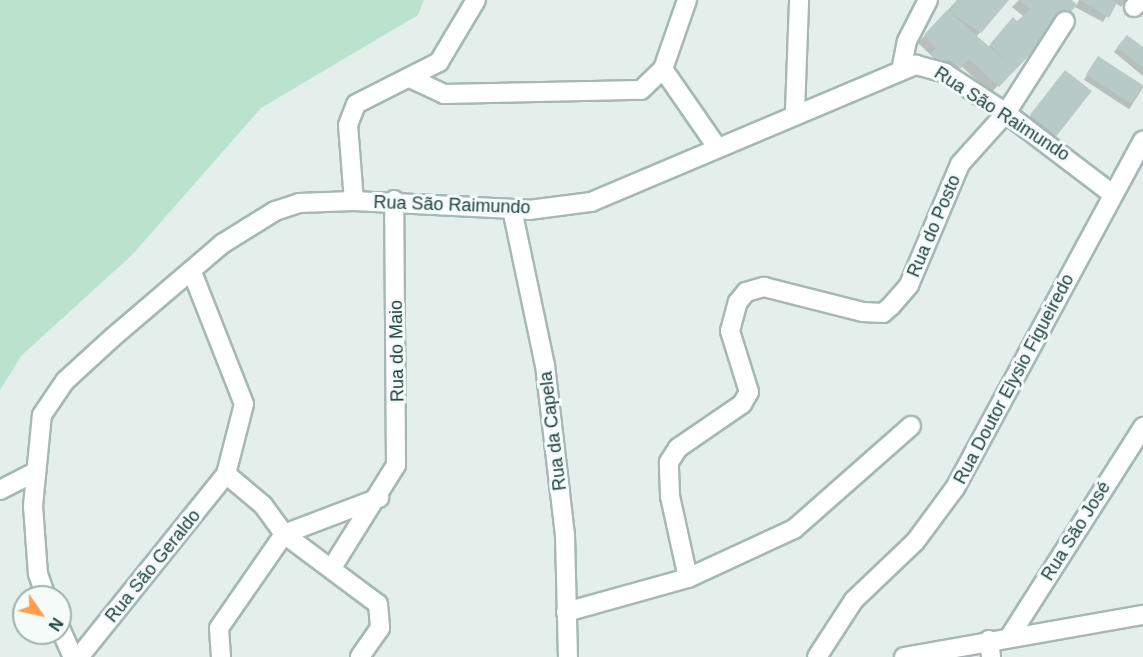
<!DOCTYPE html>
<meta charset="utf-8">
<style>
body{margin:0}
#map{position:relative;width:1143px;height:657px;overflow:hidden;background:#e4efec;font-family:Arial,sans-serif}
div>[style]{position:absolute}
.green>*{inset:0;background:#bae2cd}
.shadow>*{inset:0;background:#0003;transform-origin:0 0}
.building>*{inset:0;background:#b8cac6;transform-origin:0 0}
.roads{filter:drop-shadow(2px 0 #a5b8b5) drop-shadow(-2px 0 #a5b8b5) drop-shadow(0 2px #a5b8b5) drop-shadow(0 -2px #a5b8b5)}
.minor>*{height:18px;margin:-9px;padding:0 9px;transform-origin:9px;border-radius:9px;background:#fff}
.tertiary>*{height:18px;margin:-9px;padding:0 9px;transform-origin:9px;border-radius:9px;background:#fff}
span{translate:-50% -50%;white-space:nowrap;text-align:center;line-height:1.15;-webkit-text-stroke:6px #f5fbf9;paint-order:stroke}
.street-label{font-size:18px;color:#204340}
.north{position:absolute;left:12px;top:585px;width:60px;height:60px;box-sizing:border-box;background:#f5fbf9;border:2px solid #a0b1af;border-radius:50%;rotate:124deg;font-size:16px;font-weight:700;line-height:24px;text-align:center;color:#204340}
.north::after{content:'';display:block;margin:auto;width:21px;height:27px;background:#ff9d51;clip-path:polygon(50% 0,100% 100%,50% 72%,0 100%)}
</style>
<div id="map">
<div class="green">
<i style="clip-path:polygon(0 0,424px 0,418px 15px,261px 108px,132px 255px,22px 355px,0 390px)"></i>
</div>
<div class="shadow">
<i style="clip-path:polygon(957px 0,1007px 0,976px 37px,988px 47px,1023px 16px,1012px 7px,1019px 0,1070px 0,1076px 6px,1079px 0,1127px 0,1121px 7px,1115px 3px,1103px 22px,1073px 6px,991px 93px,961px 66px,952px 75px,918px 43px)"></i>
<i style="clip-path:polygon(1123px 41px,1143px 49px,1143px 76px,1114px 52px)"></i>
<i style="left:1098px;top:58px;width:54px;height:26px;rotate:33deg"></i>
<i style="clip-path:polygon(1058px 79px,1056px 135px,1049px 142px,1025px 124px)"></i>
</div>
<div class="building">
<i style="clip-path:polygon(957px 0,1009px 0,981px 33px,950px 12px)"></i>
<i style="clip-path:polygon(1020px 0,1072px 0,1077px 5px,999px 87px,969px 59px,960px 69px,948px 59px,942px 65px,930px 54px,936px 48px,924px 35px,947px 10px,1007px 62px,990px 44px,1013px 17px,1018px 22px,1030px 9px)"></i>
<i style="clip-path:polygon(1080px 0,1111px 0,1117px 3px,1109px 18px)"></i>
<i style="clip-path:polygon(1127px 35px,1143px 47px,1143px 68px,1117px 47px)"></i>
<i style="left:1098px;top:56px;width:54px;height:22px;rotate:33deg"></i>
<i style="left:1065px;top:70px;width:34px;height:57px;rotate:38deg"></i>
</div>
<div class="roads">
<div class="minor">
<i style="left:1134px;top:7px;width:9px;rotate:-54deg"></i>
<i style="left:902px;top:66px;width:25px;rotate:-79deg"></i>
<i style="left:907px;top:41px;width:46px;rotate:-62.9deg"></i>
<i style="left:663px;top:69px;width:95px;rotate:55.3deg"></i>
<i style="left:410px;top:78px;width:38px;rotate:25deg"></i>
<i style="left:444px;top:94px;width:197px;rotate:-1.2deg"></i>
<i style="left:641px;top:90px;width:30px;rotate:-44deg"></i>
<i style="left:663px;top:69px;width:73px;rotate:-70.8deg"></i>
<i style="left:795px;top:111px;width:111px;rotate:-87.9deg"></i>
<i style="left:354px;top:201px;width:76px;rotate:-94.5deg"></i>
<i style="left:348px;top:125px;width:22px;rotate:-69deg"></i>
<i style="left:356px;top:104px;width:93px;rotate:-26.8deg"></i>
<i style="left:439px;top:62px;width:72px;rotate:-59.2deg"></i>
<i style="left:512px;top:209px;width:159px;rotate:78.1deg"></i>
<i style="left:545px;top:365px;width:171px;rotate:83.3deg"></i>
<i style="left:565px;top:535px;width:122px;rotate:88.6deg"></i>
<i style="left:192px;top:272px;width:142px;rotate:68.5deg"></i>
<i style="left:244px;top:404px;width:72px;rotate:104.4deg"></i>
<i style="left:226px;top:474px;width:48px;rotate:40deg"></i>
<i style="left:263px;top:505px;width:36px;rotate:54deg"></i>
<i style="left:284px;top:534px;width:117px;rotate:36.7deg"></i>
<i style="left:378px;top:604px;width:24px;rotate:85deg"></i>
<i style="left:380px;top:628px;width:35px;rotate:125deg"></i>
<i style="left:0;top:490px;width:39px;rotate:-27deg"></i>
<i style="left:333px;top:566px;width:119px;rotate:-58deg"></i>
<i style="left:396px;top:465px;width:265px;rotate:-90.4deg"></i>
<i style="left:688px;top:578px;width:84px;rotate:-102.4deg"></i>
<i style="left:670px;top:496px;width:34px;rotate:-92deg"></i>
<i style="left:669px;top:462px;width:17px;rotate:-57deg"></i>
<i style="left:678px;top:448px;width:78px;rotate:-34.5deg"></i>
<i style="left:742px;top:404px;width:14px;rotate:-60deg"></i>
<i style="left:749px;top:392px;width:64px;rotate:-107.3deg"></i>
<i style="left:730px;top:331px;width:30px;rotate:-75deg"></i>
<i style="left:738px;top:302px;width:13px;rotate:-51deg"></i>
<i style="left:746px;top:292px;width:19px;rotate:-16deg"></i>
<i style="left:764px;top:287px;width:102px;rotate:14.2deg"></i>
<i style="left:863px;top:312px;width:20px;rotate:3deg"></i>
<i style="left:883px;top:313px;width:11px;rotate:-41deg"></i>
<i style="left:891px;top:306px;width:28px;rotate:-49deg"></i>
<i style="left:909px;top:285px;width:131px;rotate:-67.1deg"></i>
<i style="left:960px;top:164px;width:69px;rotate:-48deg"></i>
<i style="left:1006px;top:113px;width:109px;rotate:-57.3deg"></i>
<i style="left:46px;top:597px;width:24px;rotate:-109deg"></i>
<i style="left:38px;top:574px;width:68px;rotate:-94.2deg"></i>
<i style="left:33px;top:506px;width:91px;rotate:-84.4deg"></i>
<i style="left:42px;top:415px;width:41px;rotate:-55.9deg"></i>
<i style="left:65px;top:381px;width:64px;rotate:-42.5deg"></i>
<i style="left:112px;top:338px;width:145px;rotate:-40.5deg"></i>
<i style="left:222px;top:244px;width:62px;rotate:-31.9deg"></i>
<i style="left:275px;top:211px;width:25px;rotate:-18deg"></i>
<i style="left:299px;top:203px;width:55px;rotate:-2.1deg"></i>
<i style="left:354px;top:201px;width:175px;rotate:2.9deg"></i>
<i style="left:529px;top:210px;width:63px;rotate:-7.4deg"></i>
<i style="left:591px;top:202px;width:353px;rotate:-22.9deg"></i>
<i style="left:916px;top:65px;width:30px;rotate:15deg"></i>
<i style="left:945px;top:73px;width:73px;rotate:33.3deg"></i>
<i style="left:1006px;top:113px;width:132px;rotate:37.3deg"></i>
<i style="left:566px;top:612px;width:127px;rotate:-15.6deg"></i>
<i style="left:688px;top:578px;width:117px;rotate:-24.8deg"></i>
<i style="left:794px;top:529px;width:156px;rotate:-41.4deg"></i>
<i style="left:60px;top:628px;width:32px;rotate:66deg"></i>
<i style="left:1010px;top:636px;width:248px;rotate:-57.5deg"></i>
<i style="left:989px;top:640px;width:17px;rotate:83deg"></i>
<i style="left:79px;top:657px;width:235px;rotate:-51.2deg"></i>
<i style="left:221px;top:657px;width:29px;rotate:-94deg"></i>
<i style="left:219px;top:628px;width:114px;rotate:-55.3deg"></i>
<i style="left:284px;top:534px;width:102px;rotate:-20.8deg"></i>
<i style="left:817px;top:657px;width:68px;rotate:-57deg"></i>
<i style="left:854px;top:600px;width:84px;rotate:-43.6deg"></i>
<i style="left:915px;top:542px;width:67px;rotate:-53.5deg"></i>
<i style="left:955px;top:488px;width:395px;rotate:-61.6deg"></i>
</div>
<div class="tertiary">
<i style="left:904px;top:657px;width:243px;rotate:-10deg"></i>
</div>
</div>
<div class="street-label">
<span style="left:1002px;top:114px;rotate:33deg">Rua São Raimundo</span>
<span style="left:452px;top:205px;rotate:2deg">Rua São Raimundo</span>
<span style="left:934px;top:226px;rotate:-67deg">Rua do Posto</span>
<span style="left:397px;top:351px;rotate:-91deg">Rua do Maio</span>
<span style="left:1014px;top:379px;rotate:-62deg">Rua Doutor Elysio Figueiredo</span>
<span style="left:553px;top:431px;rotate:-97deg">Rua da Capela</span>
<span style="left:1076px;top:531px;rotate:-58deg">Rua São José</span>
<span style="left:153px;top:566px;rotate:-51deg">Rua São Geraldo</span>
</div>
<div class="north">N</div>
</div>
